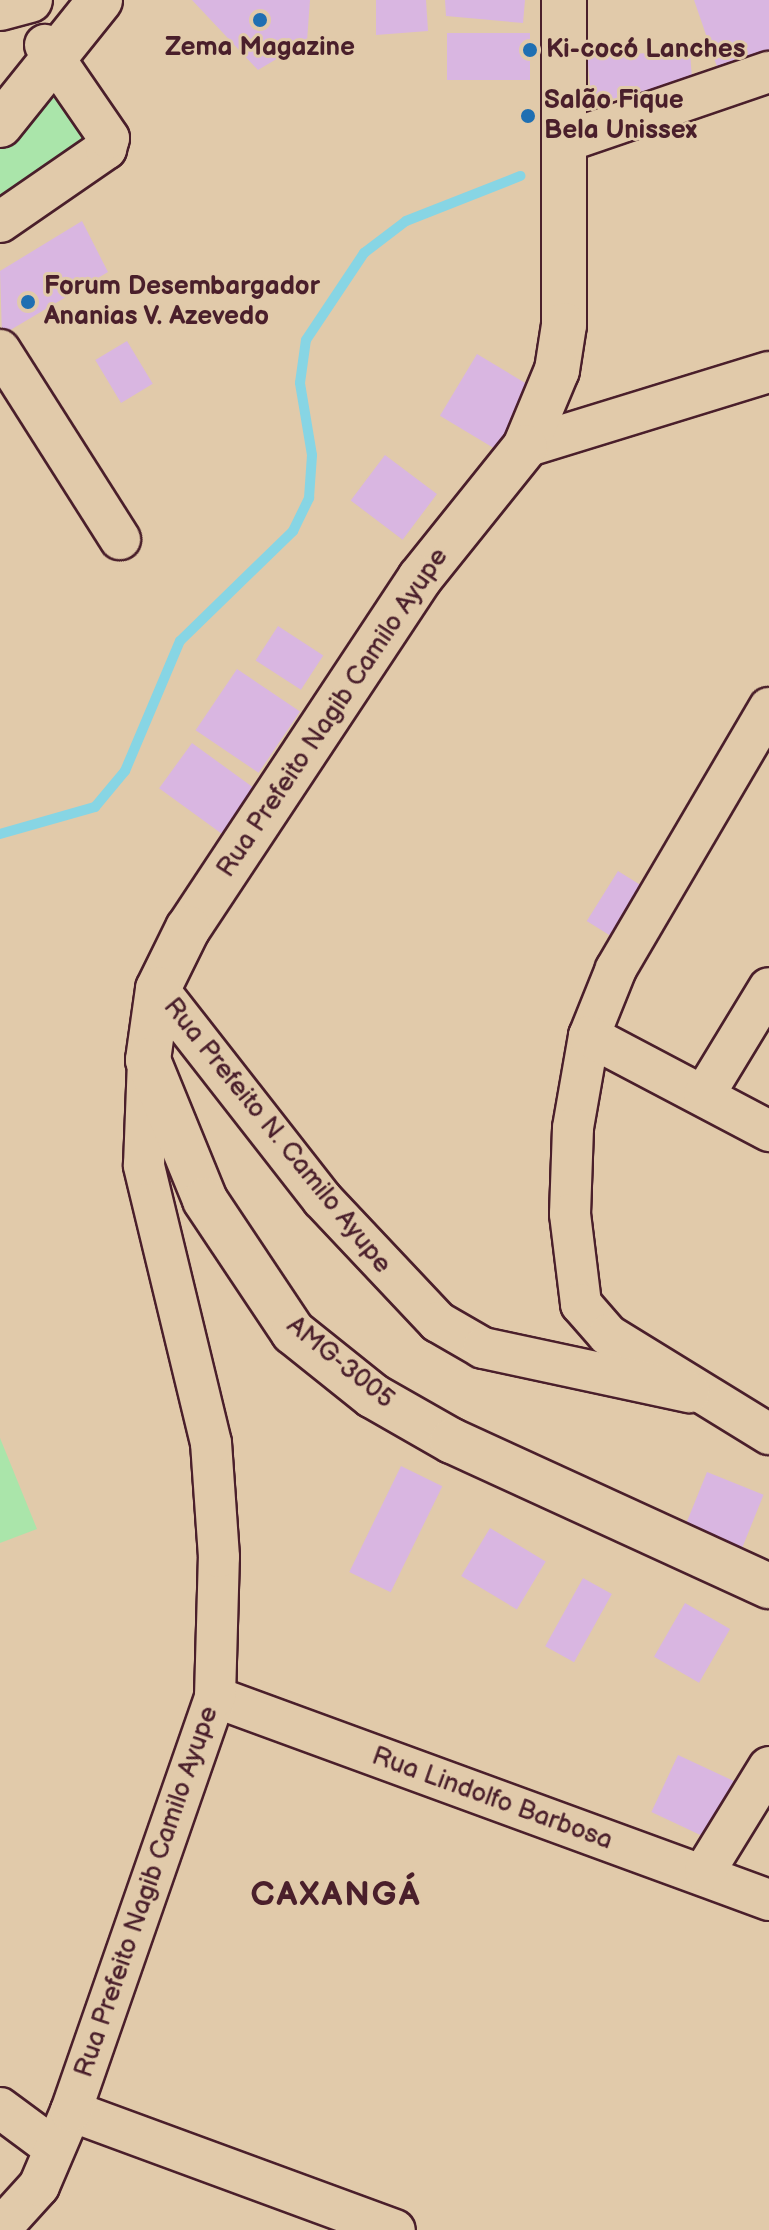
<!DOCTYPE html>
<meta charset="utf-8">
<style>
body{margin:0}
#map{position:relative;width:769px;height:2230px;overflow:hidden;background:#e1caaa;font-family:"Balsamiq Sans",sans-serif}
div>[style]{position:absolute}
.green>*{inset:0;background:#aae5aa}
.stream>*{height:10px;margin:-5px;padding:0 5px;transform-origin:5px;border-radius:5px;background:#87d5e4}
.building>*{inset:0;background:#d9b6e1;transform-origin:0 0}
.roads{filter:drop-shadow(2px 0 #4a1f2b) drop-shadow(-2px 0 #4a1f2b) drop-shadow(0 2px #4a1f2b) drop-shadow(0 -2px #4a1f2b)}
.minor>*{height:40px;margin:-20px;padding:0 20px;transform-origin:20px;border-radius:20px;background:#e1caaa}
.major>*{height:44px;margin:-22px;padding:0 22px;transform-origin:22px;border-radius:22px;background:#e1caaa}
.dots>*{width:22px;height:22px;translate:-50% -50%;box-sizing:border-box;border:4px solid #e1caaa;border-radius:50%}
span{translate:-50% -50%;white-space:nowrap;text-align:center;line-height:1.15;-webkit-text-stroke:6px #e1caaa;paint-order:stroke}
.poi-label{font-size:26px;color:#4a1f2b;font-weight:700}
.left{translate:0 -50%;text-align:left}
.street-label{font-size:26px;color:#4a1f2b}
.district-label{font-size:34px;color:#4a1f2b;font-weight:700;letter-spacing:2px}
</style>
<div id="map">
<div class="green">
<i style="clip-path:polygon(51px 72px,103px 137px,0 211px,0 135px)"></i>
<i style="clip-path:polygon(0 1438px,37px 1529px,0 1543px)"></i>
</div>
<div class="stream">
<i style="left:0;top:834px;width:99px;rotate:-15.9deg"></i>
<i style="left:95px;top:807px;width:47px;rotate:-50.2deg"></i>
<i style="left:125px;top:771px;width:141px;rotate:-67.1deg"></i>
<i style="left:180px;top:641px;width:158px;rotate:-44.2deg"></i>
<i style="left:293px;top:531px;width:37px;rotate:-64deg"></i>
<i style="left:309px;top:498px;width:43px;rotate:-86deg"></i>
<i style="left:312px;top:455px;width:73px;rotate:-99.5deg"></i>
<i style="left:300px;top:383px;width:43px;rotate:-82.1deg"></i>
<i style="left:306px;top:340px;width:105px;rotate:-56.3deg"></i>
<i style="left:364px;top:253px;width:53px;rotate:-37.3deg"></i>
<i style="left:406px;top:221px;width:123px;rotate:-21.5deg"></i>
</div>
<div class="building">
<i style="clip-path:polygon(192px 0,310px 0,307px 41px,258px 70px)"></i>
<i style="clip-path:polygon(376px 0,426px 0,428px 31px,376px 35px)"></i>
<i style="clip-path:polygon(445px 0,525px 0,523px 23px,446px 16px)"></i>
<i style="clip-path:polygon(694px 0,769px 0,769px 64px,722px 81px)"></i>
<i style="left:530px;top:33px;width:47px;height:83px;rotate:90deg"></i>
<i style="clip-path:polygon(690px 52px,692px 79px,592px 104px,587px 55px)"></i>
<i style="clip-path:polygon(82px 221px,108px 272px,2px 335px,0 271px)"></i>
<i style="left:127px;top:341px;width:50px;height:37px;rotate:59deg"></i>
<i style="left:477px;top:354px;width:68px;height:72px;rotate:31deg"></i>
<i style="left:385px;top:455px;width:65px;height:57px;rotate:37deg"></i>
<i style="left:278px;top:626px;width:54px;height:41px;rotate:33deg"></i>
<i style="left:237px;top:669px;width:76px;height:74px;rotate:34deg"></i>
<i style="left:192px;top:743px;width:80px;height:56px;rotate:36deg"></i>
<i style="left:618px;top:871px;width:36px;height:59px;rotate:32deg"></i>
<i style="left:401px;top:1466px;width:46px;height:118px;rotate:26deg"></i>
<i style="left:707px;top:1472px;width:61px;height:66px;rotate:22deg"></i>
<i style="left:490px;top:1528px;width:65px;height:56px;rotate:31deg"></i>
<i style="left:583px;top:1578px;width:33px;height:78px;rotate:29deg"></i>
<i style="left:685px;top:1603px;width:52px;height:62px;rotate:30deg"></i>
<i style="left:678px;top:1755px;width:64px;height:63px;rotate:25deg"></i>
</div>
<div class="roads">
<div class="minor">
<i style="left:564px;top:142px;width:217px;rotate:-18.9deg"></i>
<i style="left:0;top:222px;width:129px;rotate:-34.6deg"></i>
<i style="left:106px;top:149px;width:11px;rotate:-75deg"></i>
<i style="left:109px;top:138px;width:113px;rotate:-124.5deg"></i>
<i style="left:0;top:350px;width:224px;rotate:57.6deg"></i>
<i style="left:525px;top:447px;width:255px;rotate:-17.1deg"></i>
<i style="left:769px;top:708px;width:303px;rotate:120.4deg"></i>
<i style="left:616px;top:969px;width:72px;rotate:111.9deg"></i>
<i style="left:589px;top:1036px;width:93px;rotate:99.9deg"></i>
<i style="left:573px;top:1128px;width:86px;rotate:92deg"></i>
<i style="left:570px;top:1214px;width:91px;rotate:83deg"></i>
<i style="left:581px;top:1304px;width:41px;rotate:48.9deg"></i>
<i style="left:608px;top:1335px;width:189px;rotate:31.6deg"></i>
<i style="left:158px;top:989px;width:266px;rotate:52deg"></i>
<i style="left:322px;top:1199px;width:169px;rotate:46.7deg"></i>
<i style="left:438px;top:1322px;width:52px;rotate:30deg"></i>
<i style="left:483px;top:1348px;width:211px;rotate:12.1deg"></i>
<i style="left:589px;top:1036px;width:204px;rotate:27.8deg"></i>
<i style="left:704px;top:1095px;width:125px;rotate:-58.7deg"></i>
<i style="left:215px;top:1697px;width:590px;rotate:20.12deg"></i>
<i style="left:705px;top:1871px;width:122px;rotate:-58.4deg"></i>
<i style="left:0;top:2108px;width:67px;rotate:36.5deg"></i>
<i style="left:71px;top:2111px;width:345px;rotate:20.2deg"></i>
<i style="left:0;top:2229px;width:58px;rotate:-47.8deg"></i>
<i style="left:39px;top:2186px;width:82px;rotate:-66.9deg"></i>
<i style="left:71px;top:2111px;width:438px;rotate:-70.8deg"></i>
<i style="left:215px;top:1697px;width:140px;rotate:-88.4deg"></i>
<i style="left:219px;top:1557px;width:114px;rotate:-94deg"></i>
<i style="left:211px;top:1443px;width:286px;rotate:-103.6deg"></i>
<i style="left:144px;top:1165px;width:105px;rotate:-87.8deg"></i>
</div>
<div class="major">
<i style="left:564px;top:0;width:325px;rotate:90deg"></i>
<i style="left:564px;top:325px;width:46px;rotate:98.8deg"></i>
<i style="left:557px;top:370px;width:83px;rotate:112.6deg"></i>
<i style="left:525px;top:447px;width:168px;rotate:128.7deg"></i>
<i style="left:420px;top:578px;width:420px;rotate:123.5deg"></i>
<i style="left:188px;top:928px;width:68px;rotate:116.2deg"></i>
<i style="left:158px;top:989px;width:72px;rotate:98deg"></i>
<i style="left:148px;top:1060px;width:151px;rotate:67.8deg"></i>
<i style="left:205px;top:1200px;width:159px;rotate:56.3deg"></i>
<i style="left:293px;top:1332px;width:102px;rotate:38.7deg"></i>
<i style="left:373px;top:1396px;width:91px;rotate:29.7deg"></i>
<i style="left:452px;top:1441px;width:349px;rotate:24.6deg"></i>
<i style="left:0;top:8px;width:31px;rotate:-15deg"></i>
<i style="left:0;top:125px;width:160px;rotate:-51.3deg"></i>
</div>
</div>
<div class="dots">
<i style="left:260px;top:20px;background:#1f6fb2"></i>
<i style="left:530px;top:50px;background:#1f6fb2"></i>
<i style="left:528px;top:116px;background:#1f6fb2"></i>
<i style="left:28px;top:302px;background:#1f6fb2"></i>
</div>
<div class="poi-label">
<span style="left:260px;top:48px">Zema Magazine</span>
<span class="left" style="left:546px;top:50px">Ki-cocó Lanches</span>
<span class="left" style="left:544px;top:116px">Salão Fique<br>Bela Unissex</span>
<span class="left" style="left:44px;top:302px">Forum Desembargador<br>Ananias V. Azevedo</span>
</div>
<div class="street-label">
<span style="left:333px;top:713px;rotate:-56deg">Rua Prefeito Nagib Camilo Ayupe</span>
<span style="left:277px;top:1136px;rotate:51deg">Rua Prefeito N. Camilo Ayupe</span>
<span style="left:340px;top:1363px;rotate:39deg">AMG-3005</span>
<span style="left:492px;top:1799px;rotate:20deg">Rua Lindolfo Barbosa</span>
<span style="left:147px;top:1892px;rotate:-71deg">Rua Prefeito Nagib Camilo Ayupe</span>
</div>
<div class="district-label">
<span style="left:336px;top:1895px">CAXANGÁ</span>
</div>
</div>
